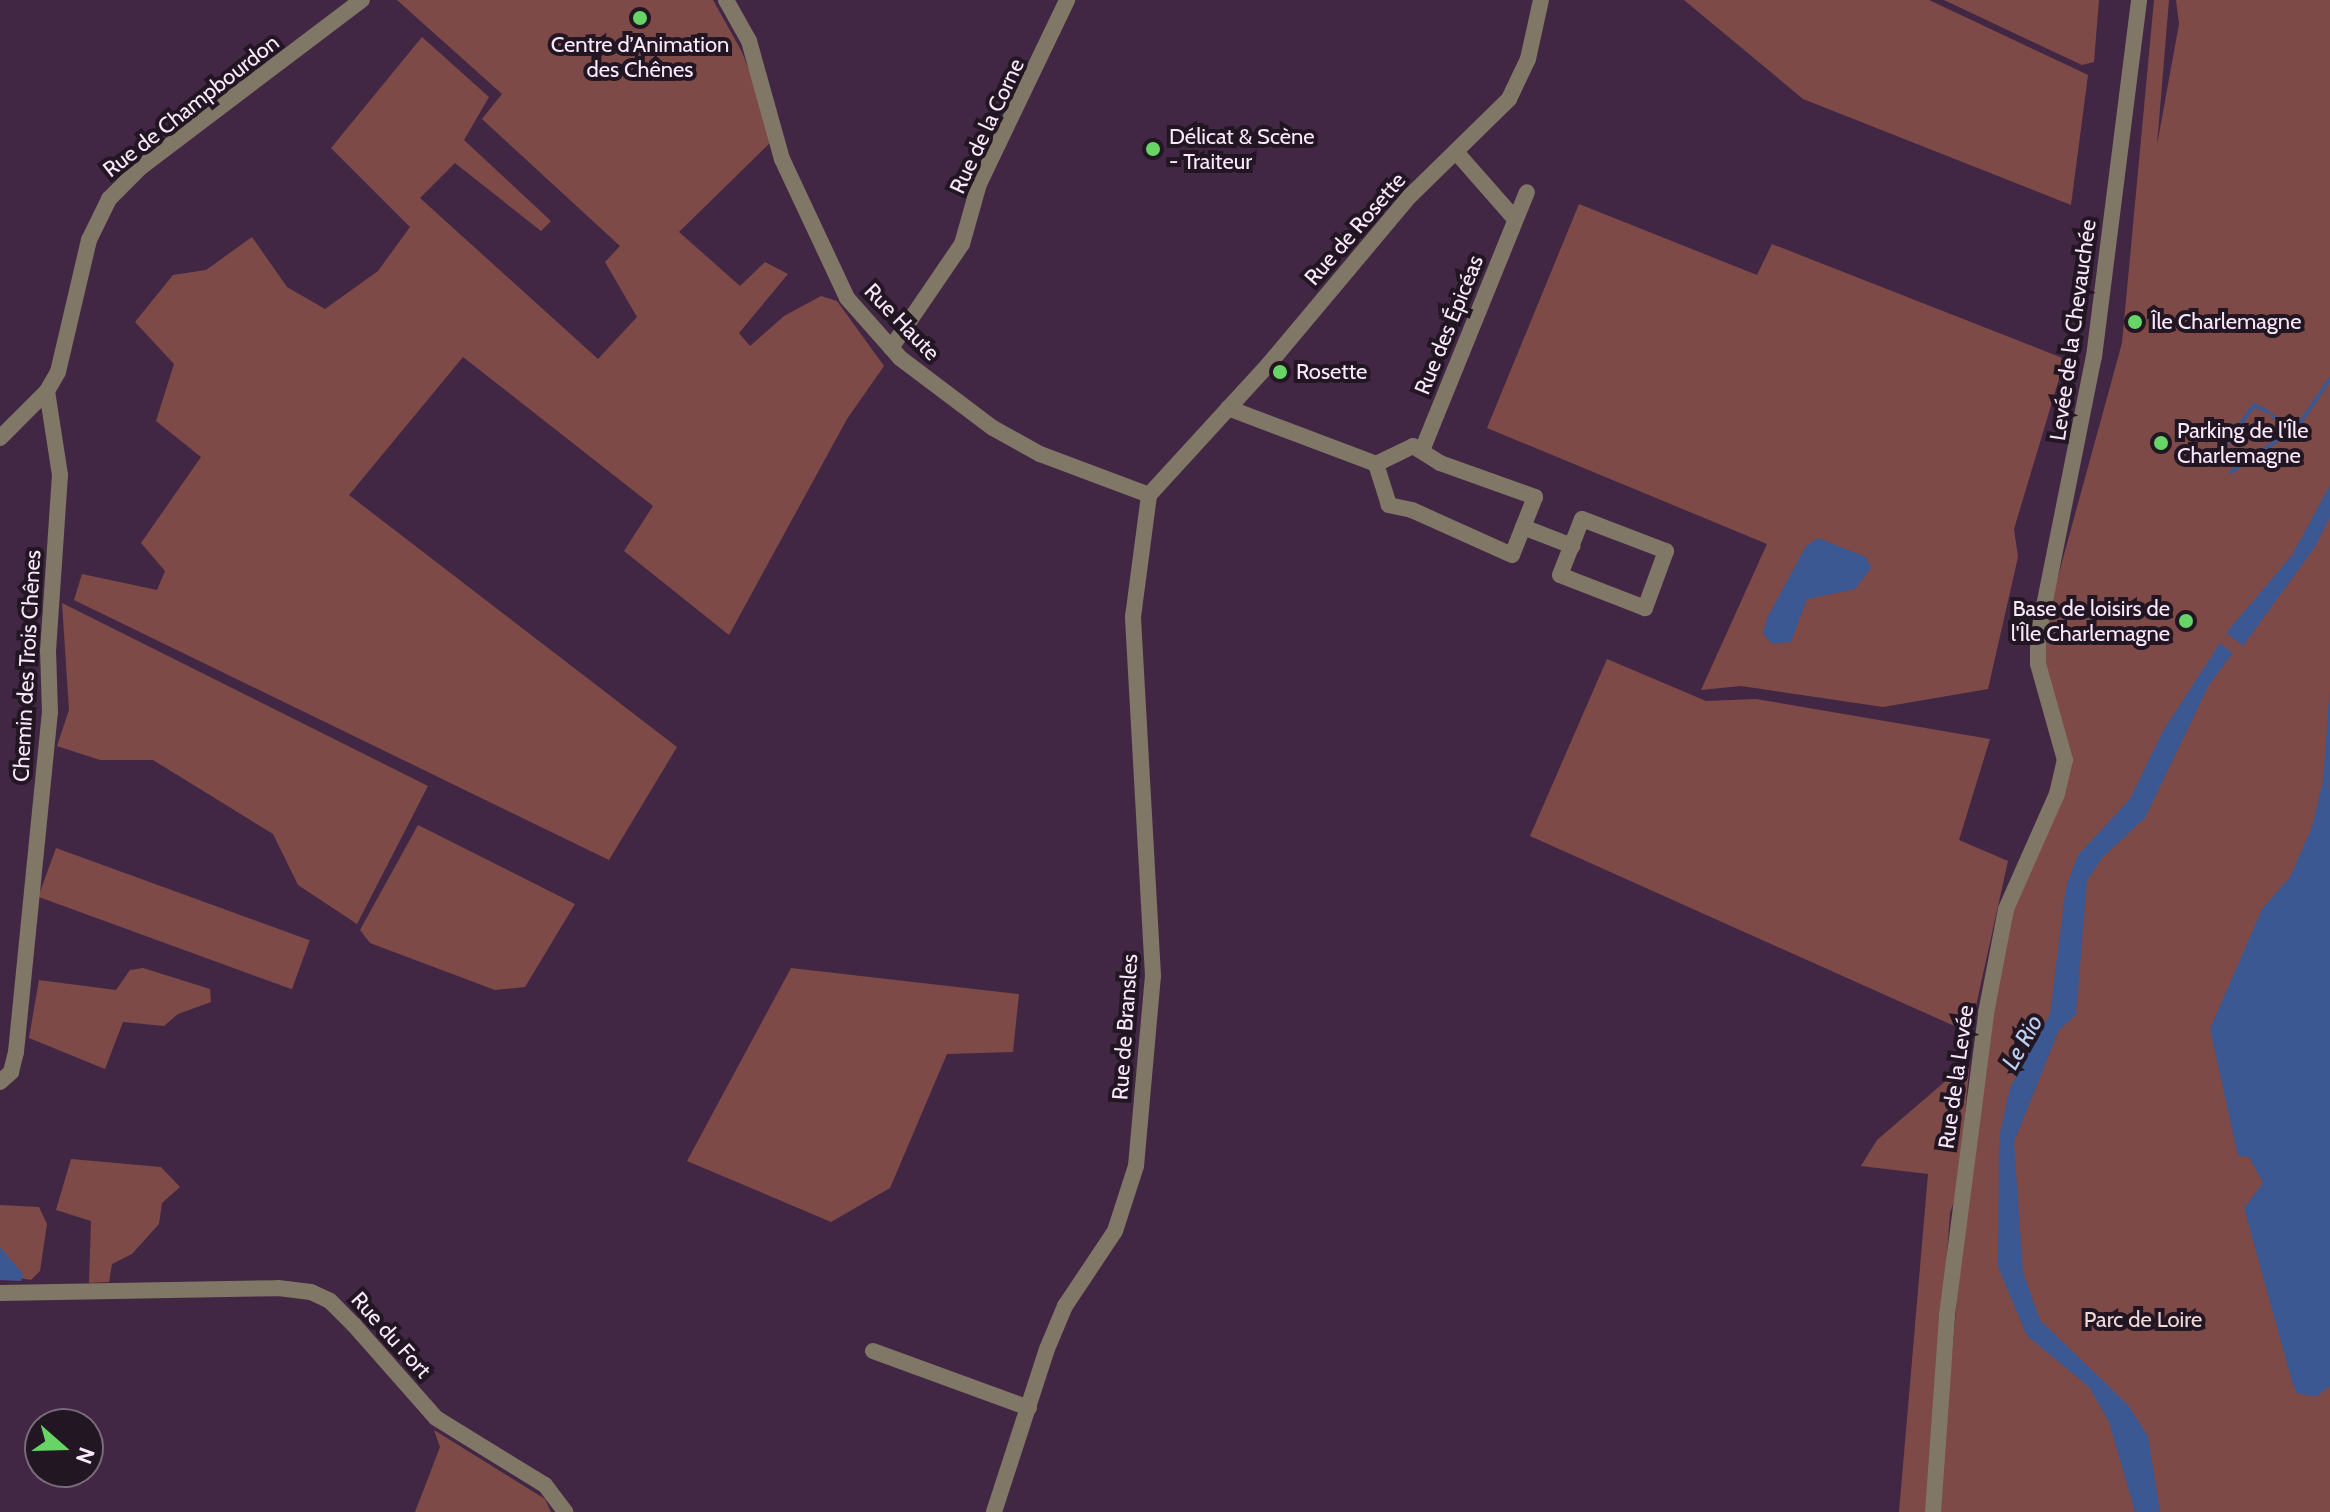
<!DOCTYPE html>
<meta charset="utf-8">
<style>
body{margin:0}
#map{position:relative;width:2330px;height:1512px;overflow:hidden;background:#422745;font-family:Cabin,sans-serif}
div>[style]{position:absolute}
.green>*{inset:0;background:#7e4a47;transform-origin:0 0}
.water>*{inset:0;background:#3c5892}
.stream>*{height:4px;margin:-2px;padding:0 2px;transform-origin:2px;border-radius:2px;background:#3c5892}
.minor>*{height:16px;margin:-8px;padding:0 8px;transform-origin:8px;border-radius:8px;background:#817766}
.dots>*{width:22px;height:22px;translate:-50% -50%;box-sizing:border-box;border:4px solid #221623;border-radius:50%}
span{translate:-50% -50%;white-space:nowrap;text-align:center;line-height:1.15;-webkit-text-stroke:8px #221623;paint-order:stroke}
.poi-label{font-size:22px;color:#f9e7fa}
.left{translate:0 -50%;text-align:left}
.right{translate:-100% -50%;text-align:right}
.street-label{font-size:22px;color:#f9e7fa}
.park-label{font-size:22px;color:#f0d9d7}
.water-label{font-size:24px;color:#bdcff1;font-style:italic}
.north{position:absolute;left:24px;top:1408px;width:80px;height:80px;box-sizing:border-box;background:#221623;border:2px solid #786a79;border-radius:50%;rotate:110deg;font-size:22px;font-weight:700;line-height:32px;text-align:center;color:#f9e7fa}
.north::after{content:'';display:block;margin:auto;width:28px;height:36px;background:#67d466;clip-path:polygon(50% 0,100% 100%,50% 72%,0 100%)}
</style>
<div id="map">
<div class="green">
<i style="clip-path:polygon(397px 0,713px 0,742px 52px,775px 138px,679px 232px,740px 286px,765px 262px,788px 274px,739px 333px,750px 346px,784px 316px,821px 296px,837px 301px,884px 366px,847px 419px,729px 635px,624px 551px,653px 506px,463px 357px,349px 495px,677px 747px,609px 860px,74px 600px,82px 574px,157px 590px,165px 571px,141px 543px,201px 457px,156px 421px,174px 364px,135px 322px,173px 275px,206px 270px,252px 237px,287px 287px,325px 309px,378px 271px,410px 227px,331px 148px,422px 37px,489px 97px,464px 140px,551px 221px,541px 231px,455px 163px,420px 198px,598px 359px,637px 317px,605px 262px,620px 246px,482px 119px,502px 94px)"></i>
<i style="clip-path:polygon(1684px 0,1929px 0,2088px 75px,2071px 205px,1803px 99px)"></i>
<i style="clip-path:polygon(1944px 0,2099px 0,2094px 62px,2082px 65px)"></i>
<i style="clip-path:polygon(2154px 0,2169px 0,2157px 145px,2179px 24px,2176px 0,2330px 0,2330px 1512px,1938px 1512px,1963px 1231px,2004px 936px,2069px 765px,2044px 660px,2048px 613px,2122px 343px)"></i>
<i style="clip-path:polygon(1579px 204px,1757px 275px,1772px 244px,2065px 359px,2014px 529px,2018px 557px,1988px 689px,1883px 707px,1741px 686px,1701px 690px,1767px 544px,1487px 428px)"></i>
<i style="clip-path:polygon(62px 603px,428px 786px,357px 924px,298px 885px,273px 834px,153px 760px,100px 760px,57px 746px,69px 710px)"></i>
<i style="clip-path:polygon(1607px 659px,1706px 701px,1756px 699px,1990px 739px,1959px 840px,2008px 861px,1970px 1033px,1530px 836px)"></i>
<i style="clip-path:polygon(418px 825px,575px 904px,525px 987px,495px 990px,370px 943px,360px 930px)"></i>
<i style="left:56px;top:848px;width:270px;height:52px;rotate:20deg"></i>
<i style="clip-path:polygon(143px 968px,210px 989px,211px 1002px,178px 1014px,164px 1026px,123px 1022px,105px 1069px,29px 1038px,39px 980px,116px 990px,130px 970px)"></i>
<i style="clip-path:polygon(791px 968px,1019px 994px,1013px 1052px,947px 1054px,890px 1188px,831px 1222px,687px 1161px)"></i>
<i style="clip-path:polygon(1970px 1060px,1958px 1190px,1950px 1213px,1928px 1512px,1899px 1512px,1928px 1174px,1861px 1166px,1877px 1140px)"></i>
<i style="clip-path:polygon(71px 1159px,161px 1167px,180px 1187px,162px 1203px,159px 1224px,132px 1254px,112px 1264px,109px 1282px,89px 1283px,91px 1221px,56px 1210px)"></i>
<i style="clip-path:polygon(0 1205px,39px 1207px,47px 1224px,40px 1271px,31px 1280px,0 1275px)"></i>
<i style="clip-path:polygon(434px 1430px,545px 1499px,551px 1512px,415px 1512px,440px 1447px)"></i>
</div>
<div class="water">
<i style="clip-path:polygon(2330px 485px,2330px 517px,2315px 547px,2243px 646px,2226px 633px,2292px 555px)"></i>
<i style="clip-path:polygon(1818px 538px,1866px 557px,1871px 568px,1855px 589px,1807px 599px,1791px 642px,1772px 644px,1763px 634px,1767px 618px,1806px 546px)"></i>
<i style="clip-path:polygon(2220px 643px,2233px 653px,2209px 685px,2145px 818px,2102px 858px,2087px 881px,2076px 1015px,2059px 1030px,2014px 1142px,2023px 1272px,2040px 1320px,2128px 1405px,2148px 1436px,2160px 1512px,2135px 1512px,2109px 1422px,2089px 1387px,2027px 1336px,1998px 1267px,1999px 1137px,2010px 1088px,2050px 1014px,2066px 887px,2078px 855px,2130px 799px,2163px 731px)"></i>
<i style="clip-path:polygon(2330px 687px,2330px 1386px,2316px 1397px,2297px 1393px,2293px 1385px,2244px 1208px,2263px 1183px,2249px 1157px,2238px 1156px,2210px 1029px,2262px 909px,2290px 877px,2312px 827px,2323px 781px)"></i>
<i style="clip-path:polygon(0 1247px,23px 1274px,21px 1281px,0 1280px)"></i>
</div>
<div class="stream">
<i style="left:2273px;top:416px;width:21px;rotate:37deg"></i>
<i style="left:2218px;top:456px;width:62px;rotate:-54.8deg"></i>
<i style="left:2254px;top:405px;width:16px;rotate:27deg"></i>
<i style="left:2231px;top:472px;width:81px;rotate:-34.5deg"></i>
<i style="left:2298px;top:426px;width:57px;rotate:-55.8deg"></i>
</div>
<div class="minor">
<i style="left:726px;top:0;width:47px;rotate:60.7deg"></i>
<i style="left:749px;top:41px;width:123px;rotate:74.4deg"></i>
<i style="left:782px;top:159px;width:153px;rotate:64.9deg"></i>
<i style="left:847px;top:298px;width:80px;rotate:48.5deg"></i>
<i style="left:900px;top:358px;width:116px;rotate:37deg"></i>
<i style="left:993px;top:428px;width:54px;rotate:29deg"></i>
<i style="left:1040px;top:454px;width:116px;rotate:20.6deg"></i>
<i style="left:1457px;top:153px;width:88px;rotate:48.7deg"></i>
<i style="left:891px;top:348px;width:126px;rotate:-55.7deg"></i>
<i style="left:962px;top:244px;width:62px;rotate:-74.2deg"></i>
<i style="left:979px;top:184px;width:204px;rotate:-64.4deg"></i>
<i style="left:1228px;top:408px;width:158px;rotate:20.7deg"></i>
<i style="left:0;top:438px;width:66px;rotate:-45deg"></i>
<i style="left:47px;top:391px;width:22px;rotate:-60deg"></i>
<i style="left:58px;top:372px;width:136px;rotate:-76.8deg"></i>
<i style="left:89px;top:240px;width:46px;rotate:-64deg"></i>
<i style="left:109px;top:199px;width:45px;rotate:-45deg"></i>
<i style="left:141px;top:167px;width:277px;rotate:-37.1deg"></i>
<i style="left:1413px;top:446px;width:32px;rotate:32deg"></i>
<i style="left:1440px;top:463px;width:101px;rotate:19.7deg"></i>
<i style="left:1535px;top:497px;width:62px;rotate:111.6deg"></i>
<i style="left:1512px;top:555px;width:110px;rotate:-155.8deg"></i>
<i style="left:1412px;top:510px;width:24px;rotate:-168deg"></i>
<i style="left:1389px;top:505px;width:43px;rotate:-107.6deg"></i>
<i style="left:1376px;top:464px;width:41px;rotate:-25.9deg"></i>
<i style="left:1423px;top:448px;width:276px;rotate:-67.9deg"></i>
<i style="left:1149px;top:495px;width:176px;rotate:-47.5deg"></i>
<i style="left:1268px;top:365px;width:221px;rotate:-50deg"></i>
<i style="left:1410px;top:196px;width:139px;rotate:-44.4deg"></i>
<i style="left:1509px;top:99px;width:44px;rotate:-64.6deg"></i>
<i style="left:1528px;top:59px;width:60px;rotate:-77.6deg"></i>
<i style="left:1582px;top:519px;width:90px;rotate:20.9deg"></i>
<i style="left:1666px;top:551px;width:61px;rotate:110.2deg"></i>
<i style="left:1645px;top:608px;width:91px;rotate:-158.8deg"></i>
<i style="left:1560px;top:575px;width:60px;rotate:-68.6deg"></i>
<i style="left:1523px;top:527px;width:53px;rotate:21.2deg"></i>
<i style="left:0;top:1082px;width:15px;rotate:-42deg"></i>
<i style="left:11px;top:1072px;width:21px;rotate:-76deg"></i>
<i style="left:16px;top:1052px;width:341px;rotate:-84.3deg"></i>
<i style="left:50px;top:713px;width:62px;rotate:-91.8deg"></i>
<i style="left:48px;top:651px;width:176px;rotate:-86.1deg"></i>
<i style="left:60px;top:475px;width:85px;rotate:-98.8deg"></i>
<i style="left:0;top:1293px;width:278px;rotate:-1deg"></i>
<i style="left:278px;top:1288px;width:33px;rotate:7deg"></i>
<i style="left:311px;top:1292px;width:21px;rotate:25deg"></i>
<i style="left:330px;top:1301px;width:34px;rotate:45deg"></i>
<i style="left:354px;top:1325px;width:124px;rotate:48.6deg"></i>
<i style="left:436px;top:1418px;width:128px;rotate:31.6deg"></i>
<i style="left:545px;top:1485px;width:34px;rotate:53deg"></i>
<i style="left:873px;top:1351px;width:166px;rotate:20.1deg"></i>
<i style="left:994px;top:1512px;width:171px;rotate:-72deg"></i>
<i style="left:1047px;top:1349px;width:47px;rotate:-67.3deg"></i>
<i style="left:1065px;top:1306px;width:90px;rotate:-56.3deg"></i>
<i style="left:1115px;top:1231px;width:68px;rotate:-72.1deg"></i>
<i style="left:1136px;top:1166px;width:191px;rotate:-84.9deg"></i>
<i style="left:1153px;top:976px;width:360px;rotate:-93.2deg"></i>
<i style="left:1133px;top:617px;width:123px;rotate:-82.5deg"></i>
<i style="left:1933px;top:1512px;width:197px;rotate:-85.9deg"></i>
<i style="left:1947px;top:1315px;width:305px;rotate:-82.6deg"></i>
<i style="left:1986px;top:1013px;width:106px;rotate:-79.1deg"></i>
<i style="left:2006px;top:909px;width:126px;rotate:-66.1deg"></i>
<i style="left:2057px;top:794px;width:35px;rotate:-77deg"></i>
<i style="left:2065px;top:760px;width:100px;rotate:-105.7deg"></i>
<i style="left:2038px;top:664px;width:28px;rotate:-90deg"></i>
<i style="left:2038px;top:636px;width:285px;rotate:-78.7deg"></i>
<i style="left:2094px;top:357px;width:360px;rotate:-82.8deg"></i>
</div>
<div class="dots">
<i style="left:640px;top:18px;background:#67d466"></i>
<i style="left:1153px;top:149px;background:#67d466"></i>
<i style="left:2135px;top:322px;background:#67d466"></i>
<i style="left:1280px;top:372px;background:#67d466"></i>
<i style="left:2161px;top:443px;background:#67d466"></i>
<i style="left:2186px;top:621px;background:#67d466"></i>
</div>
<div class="poi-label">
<span style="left:640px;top:57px">Centre d’Animation<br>des Chênes</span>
<span class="left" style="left:1169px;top:149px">Délicat &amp; Scène<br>- Traiteur</span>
<span class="left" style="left:2151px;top:322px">Île Charlemagne</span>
<span class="left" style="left:1296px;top:372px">Rosette</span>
<span class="left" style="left:2177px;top:443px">Parking de l'Île<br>Charlemagne</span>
<span class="right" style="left:2170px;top:621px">Base de loisirs de<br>l'Île Charlemagne</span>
</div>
<div class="street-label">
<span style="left:191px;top:106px;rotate:-38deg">Rue de Champbourdon</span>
<span style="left:987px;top:126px;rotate:-65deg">Rue de la Corne</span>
<span style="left:1355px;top:229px;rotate:-49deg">Rue de Rosette</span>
<span style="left:902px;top:322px;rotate:46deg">Rue Haute</span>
<span style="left:1449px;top:325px;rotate:-68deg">Rue des Épicéas</span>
<span style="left:2073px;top:330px;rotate:-82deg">Levée de la Chevauchée</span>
<span style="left:27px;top:666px;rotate:-87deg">Chemin des Trois Chênes</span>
<span style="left:1125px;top:1027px;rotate:-86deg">Rue de Bransles</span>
<span style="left:1956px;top:1077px;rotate:-82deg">Rue de la Levée</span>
<span style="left:391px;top:1335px;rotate:48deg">Rue du Fort</span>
</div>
<div class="park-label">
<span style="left:2143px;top:1320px">Parc de Loire</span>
</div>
<div class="water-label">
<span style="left:2022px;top:1042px;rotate:-61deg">Le Rio</span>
</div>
<div class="north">N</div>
</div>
